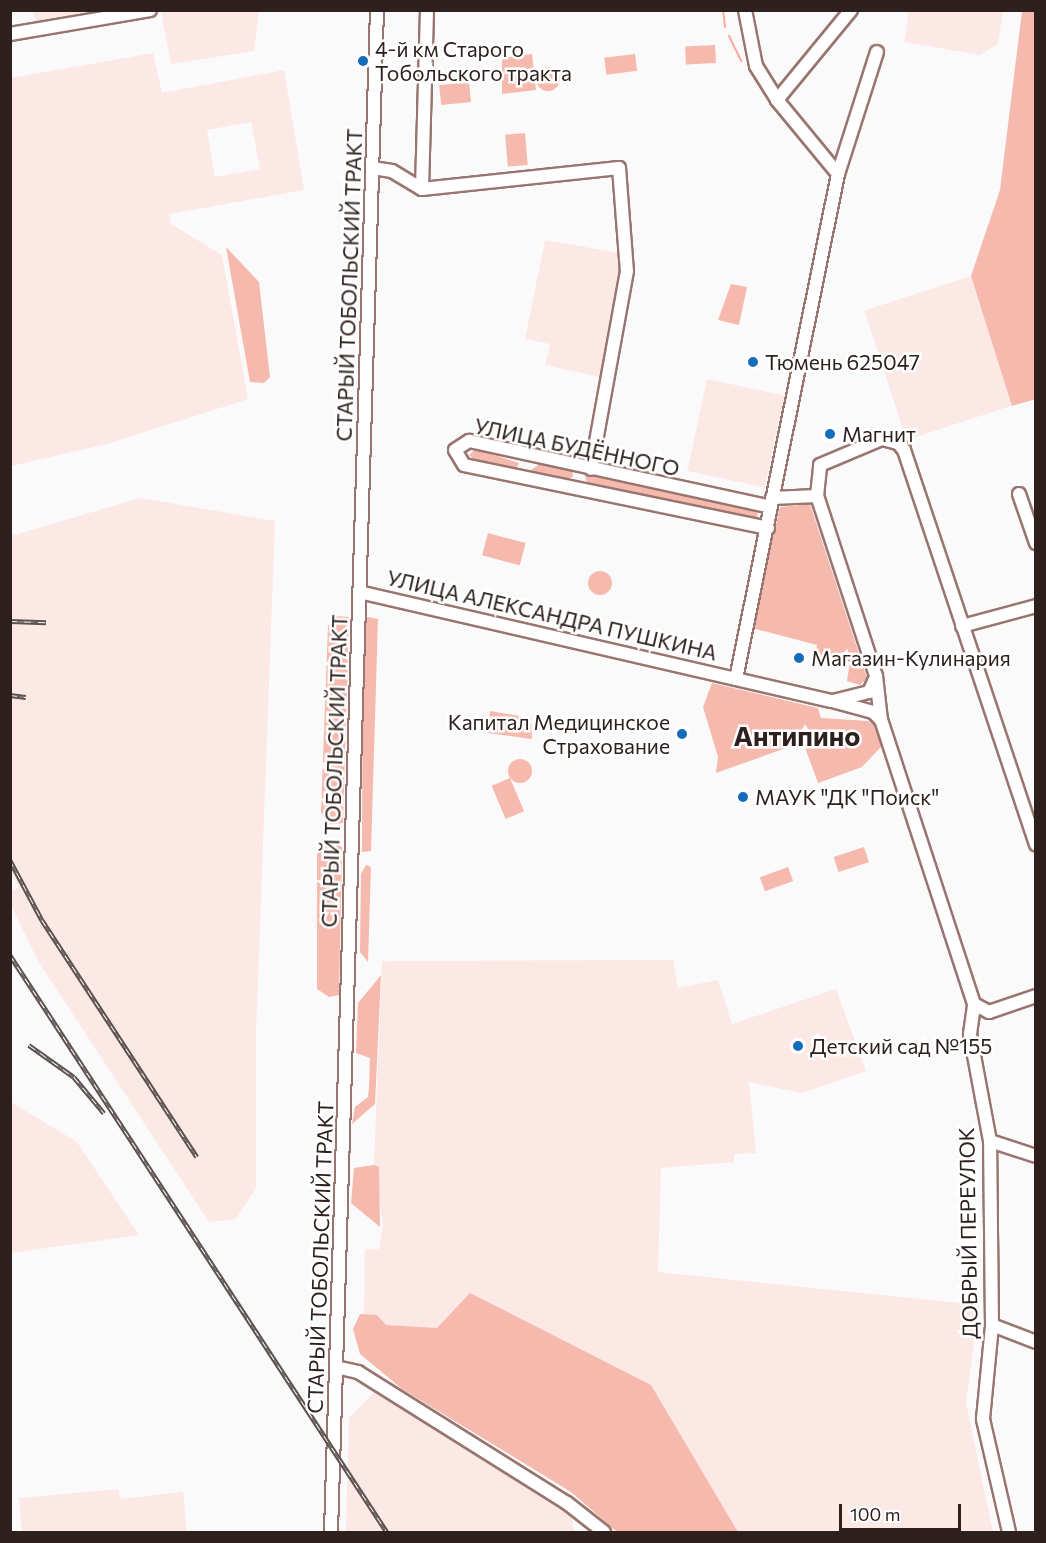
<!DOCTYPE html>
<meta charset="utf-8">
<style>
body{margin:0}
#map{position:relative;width:1046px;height:1543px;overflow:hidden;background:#fafafa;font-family:Commissioner,sans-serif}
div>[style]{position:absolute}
.built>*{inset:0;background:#fce9e5;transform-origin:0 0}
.green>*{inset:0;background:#f5b9ad;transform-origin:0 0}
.round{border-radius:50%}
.stream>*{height:2px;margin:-1px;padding:0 1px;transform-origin:1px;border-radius:1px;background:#fa9}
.roads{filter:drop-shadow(2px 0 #98766f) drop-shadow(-2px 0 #98766f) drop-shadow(0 2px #98766f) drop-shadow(0 -2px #98766f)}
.minor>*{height:12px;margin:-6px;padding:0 6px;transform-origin:6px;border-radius:6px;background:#fff}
.rail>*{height:4.5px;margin-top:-2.25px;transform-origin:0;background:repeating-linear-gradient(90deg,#fff 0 7px,#5c5250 0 14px);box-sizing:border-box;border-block:2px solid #5c5250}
.dots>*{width:16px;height:16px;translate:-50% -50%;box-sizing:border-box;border:3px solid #fff;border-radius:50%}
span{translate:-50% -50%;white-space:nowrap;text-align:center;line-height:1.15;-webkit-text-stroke:5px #fff;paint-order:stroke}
.poi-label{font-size:21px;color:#2d201d}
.left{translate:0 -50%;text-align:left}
.right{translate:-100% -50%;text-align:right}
.street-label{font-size:21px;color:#2d201d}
.district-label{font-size:27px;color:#2d201d;font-weight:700}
.frame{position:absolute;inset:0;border:12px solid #2d201d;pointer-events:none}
.scale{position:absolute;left:839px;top:1504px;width:122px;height:27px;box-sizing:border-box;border:3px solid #2d201d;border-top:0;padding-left:8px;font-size:18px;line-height:21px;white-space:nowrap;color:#2d201d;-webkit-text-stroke:4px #fff;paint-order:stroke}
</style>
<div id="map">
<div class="built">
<i style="clip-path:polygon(32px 11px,123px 11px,38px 25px)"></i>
<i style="clip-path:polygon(259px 11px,254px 51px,171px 64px,161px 12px)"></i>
<i style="clip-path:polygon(909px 11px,1003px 11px,998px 44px,980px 55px,904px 42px)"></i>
<i style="clip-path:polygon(evenodd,153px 53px,162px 93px,284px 70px,304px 190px,169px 214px,171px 224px,222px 255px,248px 399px,107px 444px,11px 466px,11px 78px,153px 53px,251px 122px,260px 169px,215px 177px,207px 130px,251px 122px)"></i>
<i style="clip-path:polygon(545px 240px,625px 254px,605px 378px,545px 365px,550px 344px,525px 339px)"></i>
<i style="left:971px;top:276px;width:136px;height:112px;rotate:72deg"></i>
<i style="left:707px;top:379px;width:79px;height:94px;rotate:12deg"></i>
<i style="clip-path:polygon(140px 498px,275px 521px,256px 1033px,256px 1188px,236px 1219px,209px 1222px,38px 961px,11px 905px,11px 892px,19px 887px,10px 873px,11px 536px)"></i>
<i style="clip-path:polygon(673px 960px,678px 988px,718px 980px,732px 1024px,836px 989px,866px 1071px,802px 1093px,749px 1082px,756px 1153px,734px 1154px,734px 1162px,661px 1168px,658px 1272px,979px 1305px,966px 1403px,993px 1532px,738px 1532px,651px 1385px,559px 1341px,448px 1321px,437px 1328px,386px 1325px,364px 1314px,365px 1249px,379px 1249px,383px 1225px,374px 1165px,382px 961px)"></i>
<i style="clip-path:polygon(11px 1102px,77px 1142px,139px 1235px,11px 1253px)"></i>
<i style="clip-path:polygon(374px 1392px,571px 1513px,574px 1532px,346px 1532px,349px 1418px)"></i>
<i style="clip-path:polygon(119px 1489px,120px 1499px,183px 1492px,187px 1532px,22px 1532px,19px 1498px)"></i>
</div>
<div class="green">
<i style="clip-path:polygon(1022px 11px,1036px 11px,1036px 399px,1012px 406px,971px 276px,1000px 190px)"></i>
<i style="left:715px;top:45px;width:18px;height:30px;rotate:87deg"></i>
<i style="clip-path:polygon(532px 54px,536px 90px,502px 94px,502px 58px)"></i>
<i style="left:635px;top:54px;width:17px;height:31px;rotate:83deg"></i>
<i class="round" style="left:536px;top:67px;width:24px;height:24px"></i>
<i style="left:469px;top:82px;width:20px;height:30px;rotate:84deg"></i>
<i style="left:525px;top:133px;width:32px;height:20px;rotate:85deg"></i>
<i style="clip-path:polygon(226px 247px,259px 282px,270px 377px,264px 383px,250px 382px)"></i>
<i style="clip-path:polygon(731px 284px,747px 287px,739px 325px,718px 320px)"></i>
<i style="clip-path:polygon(476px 449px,519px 463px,516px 470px,477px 462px,469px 455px)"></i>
<i style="clip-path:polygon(541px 463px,572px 468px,573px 477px,560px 481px,527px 473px)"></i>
<i style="clip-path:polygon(591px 474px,757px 510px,758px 520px,588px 486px,585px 476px)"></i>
<i style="clip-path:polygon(810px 504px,867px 678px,860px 685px,847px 681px,850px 662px,815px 654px,817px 645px,752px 628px,780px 507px)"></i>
<i style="left:488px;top:533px;width:39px;height:23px;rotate:15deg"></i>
<i class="round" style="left:588px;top:571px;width:24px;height:24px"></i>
<i style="clip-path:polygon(334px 616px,349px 617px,343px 823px,328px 825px,321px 812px,328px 626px)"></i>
<i style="clip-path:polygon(368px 617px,378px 619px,371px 851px,362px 852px,363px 624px)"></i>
<i style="clip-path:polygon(712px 683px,818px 708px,821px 718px,868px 721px,878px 727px,881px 747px,862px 767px,818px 783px,803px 742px,716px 773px,718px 757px,703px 707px)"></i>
<i style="clip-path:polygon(490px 711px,531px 718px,532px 739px,488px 733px)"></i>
<i class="round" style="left:508px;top:759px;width:24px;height:24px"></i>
<i style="left:510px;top:778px;width:36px;height:20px;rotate:67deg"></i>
<i style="clip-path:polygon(322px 839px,342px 847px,339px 995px,329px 997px,317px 989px,317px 848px)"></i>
<i style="left:864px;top:847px;width:16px;height:32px;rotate:72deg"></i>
<i style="clip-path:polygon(366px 865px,371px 867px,368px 962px,360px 952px,361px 874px)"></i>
<i style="left:788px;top:867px;width:15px;height:30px;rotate:70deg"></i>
<i style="clip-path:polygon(381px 975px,375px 1104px,352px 1124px,355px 1107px,368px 1097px,369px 1087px,370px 1058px,356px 1053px,358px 1003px)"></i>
<i style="clip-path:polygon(374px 1165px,379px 1167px,380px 1227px,351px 1203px,354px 1168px)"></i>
<i style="clip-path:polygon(470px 1293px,651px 1385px,738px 1532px,617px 1532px,571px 1492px,402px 1389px,360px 1354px,353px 1329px,360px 1314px,377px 1315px,386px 1325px,437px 1328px)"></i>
</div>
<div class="stream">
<i style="left:723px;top:10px;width:17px;rotate:83deg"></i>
<i style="left:729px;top:36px;width:28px;rotate:64deg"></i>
</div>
<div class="roads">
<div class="minor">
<i style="left:745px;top:10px;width:57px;rotate:78.9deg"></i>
<i style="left:756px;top:66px;width:40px;rotate:58deg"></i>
<i style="left:10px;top:34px;width:142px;rotate:-9.7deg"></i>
<i style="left:373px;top:168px;width:19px;rotate:9deg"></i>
<i style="left:392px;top:171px;width:35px;rotate:31deg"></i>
<i style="left:422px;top:189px;width:198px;rotate:-6.1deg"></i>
<i style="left:619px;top:168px;width:103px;rotate:85.6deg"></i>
<i style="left:627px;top:271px;width:201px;rotate:100.3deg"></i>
<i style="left:838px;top:174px;width:96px;rotate:-129.5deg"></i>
<i style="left:777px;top:100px;width:117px;rotate:-50.6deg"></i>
<i style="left:422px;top:189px;width:179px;rotate:-88.4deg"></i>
<i style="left:1019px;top:494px;width:52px;rotate:70.9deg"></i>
<i style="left:772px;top:498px;width:45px;rotate:-2.5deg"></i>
<i style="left:768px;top:528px;width:310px;rotate:-168.3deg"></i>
<i style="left:464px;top:465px;width:17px;rotate:-121deg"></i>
<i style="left:455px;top:450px;width:17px;rotate:-33deg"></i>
<i style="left:469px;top:441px;width:309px;rotate:12.3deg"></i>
<i style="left:359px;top:592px;width:485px;rotate:13deg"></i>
<i style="left:832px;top:701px;width:42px;rotate:15deg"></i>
<i style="left:873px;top:712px;width:11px;rotate:45deg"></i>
<i style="left:962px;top:626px;width:77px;rotate:-15.1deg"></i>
<i style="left:736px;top:679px;width:515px;rotate:-78.58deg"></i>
<i style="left:838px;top:174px;width:128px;rotate:-72.3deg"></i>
<i style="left:833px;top:701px;width:37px;rotate:-14deg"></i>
<i style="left:869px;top:692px;width:17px;rotate:-65deg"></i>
<i style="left:974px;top:1004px;width:17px;rotate:28deg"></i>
<i style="left:989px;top:1012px;width:50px;rotate:-18.8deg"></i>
<i style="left:990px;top:1141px;width:48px;rotate:18.1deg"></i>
<i style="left:992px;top:1325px;width:47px;rotate:21.1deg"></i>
<i style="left:336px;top:1367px;width:23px;rotate:13deg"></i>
<i style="left:358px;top:1372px;width:247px;rotate:32.1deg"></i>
<i style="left:567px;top:1503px;width:47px;rotate:38.1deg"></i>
<i style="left:331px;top:1532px;width:1523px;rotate:-88.27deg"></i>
<i style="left:1009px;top:1532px;width:116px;rotate:-103deg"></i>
<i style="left:983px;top:1419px;width:94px;rotate:-84.5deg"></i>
<i style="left:992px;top:1325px;width:184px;rotate:-90.6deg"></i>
<i style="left:990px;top:1141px;width:109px;rotate:-100.6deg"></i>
<i style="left:970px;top:1034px;width:30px;rotate:-82deg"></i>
<i style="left:974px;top:1004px;width:299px;rotate:-108.1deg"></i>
<i style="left:881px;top:720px;width:44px;rotate:-96.5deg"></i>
<i style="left:876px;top:676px;width:189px;rotate:-108.1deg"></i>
<i style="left:817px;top:496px;width:31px;rotate:-84deg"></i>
<i style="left:820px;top:465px;width:67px;rotate:-22.8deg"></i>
<i style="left:882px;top:439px;width:16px;rotate:14deg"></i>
<i style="left:898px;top:443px;width:9px;rotate:49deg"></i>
<i style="left:904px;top:450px;width:416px;rotate:71.5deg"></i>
</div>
</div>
<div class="rail">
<i style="left:10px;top:621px;width:36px;rotate:2deg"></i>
<i style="left:10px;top:695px;width:16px;rotate:7deg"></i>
<i style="left:10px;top:860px;width:68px;rotate:61.9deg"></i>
<i style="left:42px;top:920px;width:283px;rotate:56.8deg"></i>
<i style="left:10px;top:955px;width:689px;rotate:56.84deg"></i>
<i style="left:29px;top:1045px;width:55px;rotate:35.4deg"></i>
<i style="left:74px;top:1077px;width:47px;rotate:50.2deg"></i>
</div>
<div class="dots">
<i style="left:363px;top:61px;background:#146cba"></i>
<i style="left:753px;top:362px;background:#146cba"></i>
<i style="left:830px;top:434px;background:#146cba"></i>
<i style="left:799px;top:658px;background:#146cba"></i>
<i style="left:682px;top:734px;background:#146cba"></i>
<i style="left:743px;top:797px;background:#146cba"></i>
<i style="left:798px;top:1046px;background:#146cba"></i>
</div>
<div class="poi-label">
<span class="left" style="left:375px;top:61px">4-й км Старого<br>Тобольского тракта</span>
<span class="left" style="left:765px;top:362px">Тюмень 625047</span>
<span class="left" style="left:842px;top:434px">Магнит</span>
<span class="left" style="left:811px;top:658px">Магазин-Кулинария</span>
<span class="right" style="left:670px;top:734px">Капитал Медицинское<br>Страхование</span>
<span class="left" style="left:755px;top:797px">МАУК "ДК "Поиск"</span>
<span class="left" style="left:810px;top:1046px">Детский сад №155</span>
</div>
<div class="street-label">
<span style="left:349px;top:285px;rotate:-88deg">СТАРЫЙ ТОБОЛЬСКИЙ ТРАКТ</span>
<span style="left:577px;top:447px;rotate:12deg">УЛИЦА БУДЁННОГО</span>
<span style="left:552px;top:615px;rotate:13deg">УЛИЦА АЛЕКСАНДРА ПУШКИНА</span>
<span style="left:334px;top:771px;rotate:-88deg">СТАРЫЙ ТОБОЛЬСКИЙ ТРАКТ</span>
<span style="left:968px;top:1233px;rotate:-91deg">ДОБРЫЙ ПЕРЕУЛОК</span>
<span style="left:320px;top:1257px;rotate:-88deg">СТАРЫЙ ТОБОЛЬСКИЙ ТРАКТ</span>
</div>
<div class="district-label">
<span style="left:797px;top:736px">Антипино</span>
</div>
<div class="frame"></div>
<div class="scale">100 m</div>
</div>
